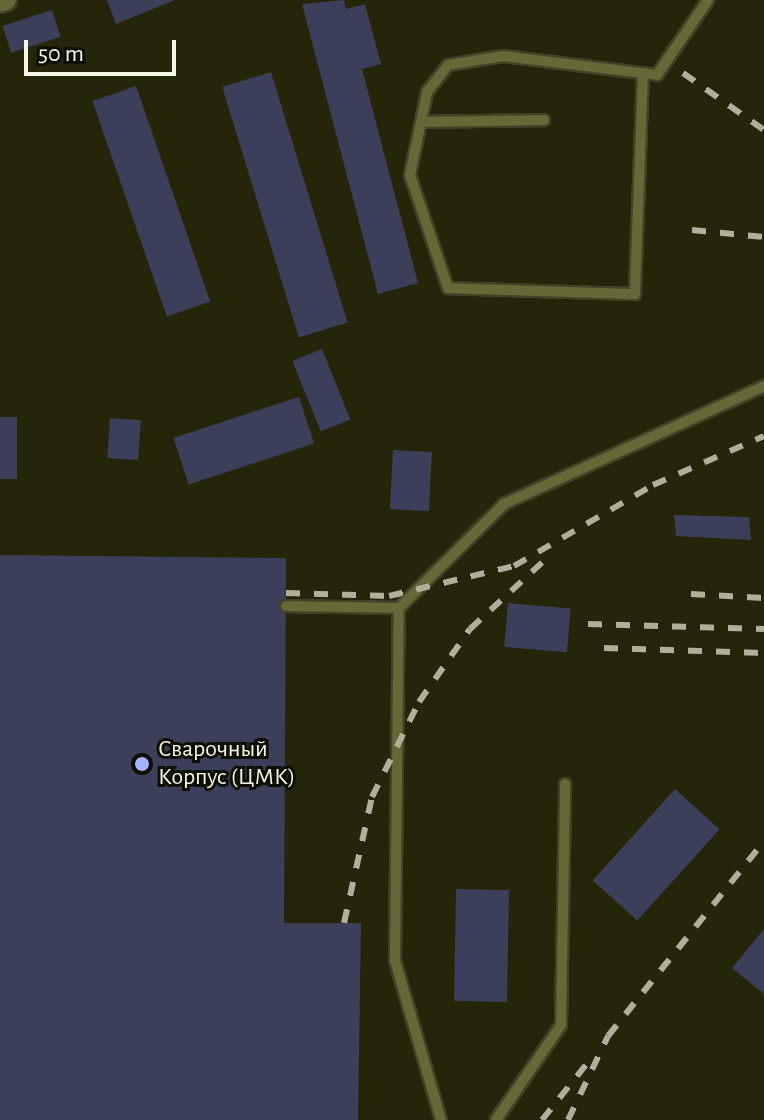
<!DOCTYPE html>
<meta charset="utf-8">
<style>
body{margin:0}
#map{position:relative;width:764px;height:1120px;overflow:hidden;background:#25250a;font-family:"Alegreya Sans",sans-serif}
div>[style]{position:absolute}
.building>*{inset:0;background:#3b3f59;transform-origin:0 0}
.roads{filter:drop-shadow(2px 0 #424229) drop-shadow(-2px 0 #424229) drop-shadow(0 2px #424229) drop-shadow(0 -2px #424229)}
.service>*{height:10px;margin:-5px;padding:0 5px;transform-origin:5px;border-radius:5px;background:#666837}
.minor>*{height:20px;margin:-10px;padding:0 10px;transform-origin:10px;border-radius:10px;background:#666837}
.rail>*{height:6px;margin-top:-3px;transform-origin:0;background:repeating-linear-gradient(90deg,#afaf9b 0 14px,transparent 0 28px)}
.dots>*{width:22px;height:22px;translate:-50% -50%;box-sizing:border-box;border:4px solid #0d0e04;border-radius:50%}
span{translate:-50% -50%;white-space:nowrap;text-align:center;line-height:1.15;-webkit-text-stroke:6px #0d0e04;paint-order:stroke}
.poi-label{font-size:24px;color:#f4f5e4}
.left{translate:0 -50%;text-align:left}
.scale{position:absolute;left:24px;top:40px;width:152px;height:36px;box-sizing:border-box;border:4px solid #f4f5e4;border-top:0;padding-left:10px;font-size:24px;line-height:28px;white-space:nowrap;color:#f4f5e4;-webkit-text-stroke:6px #0d0e04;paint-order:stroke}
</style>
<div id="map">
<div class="building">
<i style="clip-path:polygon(107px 0,175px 0,116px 24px)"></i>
<i style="clip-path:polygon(344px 0,346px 9px,365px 4px,381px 64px,362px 69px,418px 283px,378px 294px,302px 4px)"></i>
<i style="left:52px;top:10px;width:28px;height:52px;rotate:72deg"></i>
<i style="left:271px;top:72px;width:262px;height:51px;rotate:73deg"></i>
<i style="left:136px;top:86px;width:228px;height:46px;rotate:71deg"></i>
<i style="left:322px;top:349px;width:76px;height:32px;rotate:68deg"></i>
<i style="left:299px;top:397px;width:49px;height:132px;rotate:72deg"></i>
<i style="left:0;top:417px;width:17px;height:62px"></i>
<i style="left:110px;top:418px;width:31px;height:40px;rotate:4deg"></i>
<i style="left:393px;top:450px;width:39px;height:59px;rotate:3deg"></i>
<i style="clip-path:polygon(674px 515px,749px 517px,751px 540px,676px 536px)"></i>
<i style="clip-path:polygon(0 555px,286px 558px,284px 923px,361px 923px,358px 1120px,0 1120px)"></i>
<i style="left:508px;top:603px;width:63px;height:44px;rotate:5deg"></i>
<i style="left:675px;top:789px;width:60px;height:123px;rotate:42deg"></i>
<i style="left:456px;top:889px;width:53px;height:112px;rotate:1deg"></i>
<i style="clip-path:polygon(764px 929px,764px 994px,732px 968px)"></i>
</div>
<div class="roads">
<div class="service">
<i style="left:643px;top:73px;width:221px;rotate:92.1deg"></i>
<i style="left:635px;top:294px;width:187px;rotate:-178.2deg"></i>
<i style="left:448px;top:288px;width:119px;rotate:-108.6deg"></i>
<i style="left:410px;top:175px;width:85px;rotate:-78.4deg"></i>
<i style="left:427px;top:92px;width:34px;rotate:-52deg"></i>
<i style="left:448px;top:65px;width:56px;rotate:-9.3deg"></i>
<i style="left:503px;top:56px;width:155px;rotate:7deg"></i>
<i style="left:657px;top:75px;width:91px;rotate:-55.8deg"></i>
<i style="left:421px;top:122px;width:123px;rotate:-0.9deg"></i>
<i style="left:286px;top:606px;width:113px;rotate:1deg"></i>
<i style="left:441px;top:1120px;width:166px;rotate:-106.1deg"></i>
<i style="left:395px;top:961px;width:353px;rotate:-89.4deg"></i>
<i style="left:399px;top:608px;width:148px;rotate:-44.7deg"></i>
<i style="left:504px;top:504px;width:286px;rotate:-24.4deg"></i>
<i style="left:496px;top:1120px;width:115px;rotate:-55.6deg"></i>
<i style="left:561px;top:1025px;width:241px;rotate:-89deg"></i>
</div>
<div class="minor">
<i style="left:0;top:2px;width:6px;rotate:-18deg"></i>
</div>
</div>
<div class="rail">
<i style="left:683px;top:73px;width:99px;rotate:35.1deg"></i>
<i style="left:692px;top:230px;width:72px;rotate:5.6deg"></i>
<i style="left:286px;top:593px;width:103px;rotate:1.7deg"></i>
<i style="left:389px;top:596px;width:129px;rotate:-13.5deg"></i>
<i style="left:514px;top:566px;width:161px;rotate:-30.2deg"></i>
<i style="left:653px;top:485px;width:121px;rotate:-23.8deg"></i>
<i style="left:691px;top:594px;width:73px;rotate:3.1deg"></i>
<i style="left:588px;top:624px;width:176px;rotate:1.6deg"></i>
<i style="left:604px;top:648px;width:160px;rotate:1.8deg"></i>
<i style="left:344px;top:923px;width:129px;rotate:-77.5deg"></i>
<i style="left:372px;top:797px;width:106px;rotate:-63.7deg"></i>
<i style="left:419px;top:702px;width:89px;rotate:-55.1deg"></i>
<i style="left:470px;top:629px;width:106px;rotate:-42.7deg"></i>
<i style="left:542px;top:1120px;width:75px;rotate:-51.5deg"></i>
<i style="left:568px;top:1120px;width:93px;rotate:-64.5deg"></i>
<i style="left:608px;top:1036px;width:250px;rotate:-51.3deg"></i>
</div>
<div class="dots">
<i style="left:142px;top:764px;background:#a6b1fc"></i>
</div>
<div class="poi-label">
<span class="left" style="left:158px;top:764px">Сварочный<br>Корпус (ЦМК)</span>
</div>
<div class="scale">50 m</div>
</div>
